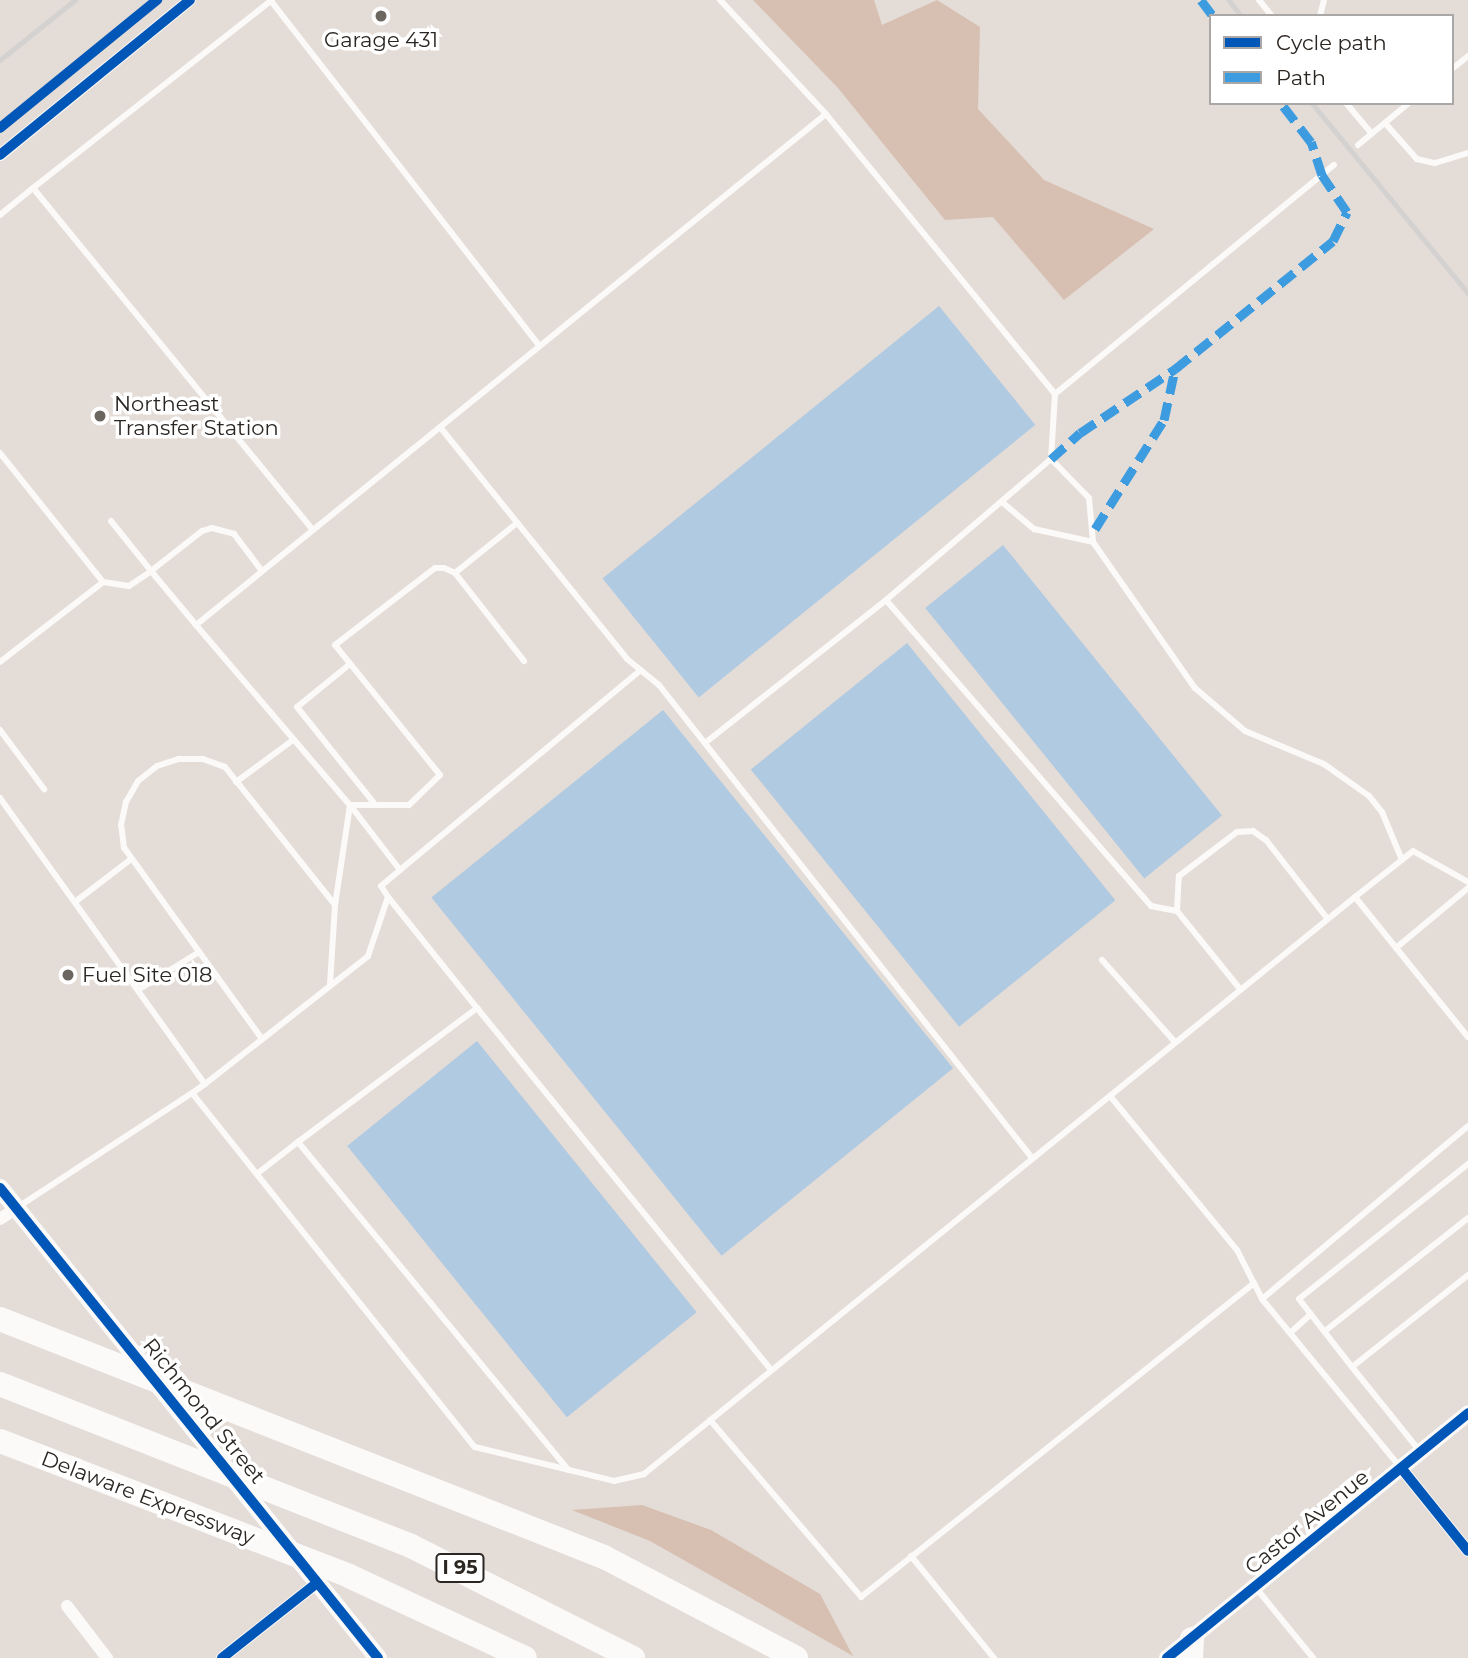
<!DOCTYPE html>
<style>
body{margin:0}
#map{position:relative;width:1468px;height:1658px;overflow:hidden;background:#e4dcd7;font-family:Montserrat,sans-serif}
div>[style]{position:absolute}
.green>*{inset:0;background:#d7c0b1}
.water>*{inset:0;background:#b0cae2;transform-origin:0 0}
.service>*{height:6px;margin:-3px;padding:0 3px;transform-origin:3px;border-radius:3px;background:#fbfaf9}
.minor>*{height:12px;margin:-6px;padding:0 6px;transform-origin:6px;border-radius:6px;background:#fbfaf9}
.tertiary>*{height:16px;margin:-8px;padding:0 8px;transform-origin:8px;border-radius:8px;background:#fbfaf9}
.secondary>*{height:18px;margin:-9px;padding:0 9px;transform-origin:9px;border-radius:9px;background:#fbfaf9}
.motorway>*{height:24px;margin:-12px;padding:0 12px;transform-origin:12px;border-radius:12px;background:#fbfaf9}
.rail>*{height:4.5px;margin:-2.25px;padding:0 2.25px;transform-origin:2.25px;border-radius:2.25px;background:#d4d2d0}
.quiet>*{height:9px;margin-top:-4.5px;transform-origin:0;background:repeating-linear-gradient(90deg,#3d9ce0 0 18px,transparent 0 27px)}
.cycleway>*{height:10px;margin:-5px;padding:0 5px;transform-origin:5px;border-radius:5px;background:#0057b8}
.dots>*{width:19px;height:19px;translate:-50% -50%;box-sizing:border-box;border:4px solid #fff;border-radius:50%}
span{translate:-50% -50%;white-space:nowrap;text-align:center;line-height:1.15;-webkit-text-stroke:7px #fff;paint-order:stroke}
.shield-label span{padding:2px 5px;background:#fff;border:2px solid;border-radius:5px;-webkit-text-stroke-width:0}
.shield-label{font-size:19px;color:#2b2622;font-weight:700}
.poi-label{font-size:21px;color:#2b2622}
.left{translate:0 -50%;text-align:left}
.street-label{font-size:21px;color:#2b2622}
.legend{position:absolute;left:1209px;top:14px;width:245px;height:91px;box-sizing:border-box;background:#fff;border:2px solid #aaa8a7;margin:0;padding:9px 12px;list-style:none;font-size:21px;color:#2b2622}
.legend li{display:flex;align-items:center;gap:14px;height:35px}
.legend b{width:35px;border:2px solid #aaa8a7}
</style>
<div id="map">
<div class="green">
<i style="clip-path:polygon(753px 0,874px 0,882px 25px,937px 0,980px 27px,978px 109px,1044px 180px,1154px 229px,1064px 300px,993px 217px,945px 220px,838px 88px)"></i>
<i style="clip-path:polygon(642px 1505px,711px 1530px,820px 1594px,853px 1656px,650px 1541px,572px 1510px)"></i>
</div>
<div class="water">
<i style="left:939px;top:306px;width:153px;height:433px;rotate:51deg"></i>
<i style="left:1003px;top:545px;width:348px;height:100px;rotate:51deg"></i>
<i style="left:907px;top:643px;width:331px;height:201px;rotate:51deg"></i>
<i style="left:663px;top:710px;width:461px;height:298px;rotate:51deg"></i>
<i style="left:477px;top:1041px;width:349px;height:167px;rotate:51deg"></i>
</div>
<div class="service">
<i style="left:1259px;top:0;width:21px;rotate:51deg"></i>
<i style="left:271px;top:1px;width:437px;rotate:52.1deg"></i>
<i style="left:1320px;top:16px;width:16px;rotate:-76deg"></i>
<i style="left:1452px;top:69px;width:21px;rotate:-39deg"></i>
<i style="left:1346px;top:103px;width:40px;rotate:50deg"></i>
<i style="left:1385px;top:123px;width:48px;rotate:48.4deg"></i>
<i style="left:1417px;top:159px;width:18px;rotate:13deg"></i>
<i style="left:1435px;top:163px;width:34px;rotate:-17deg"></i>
<i style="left:1358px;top:145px;width:66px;rotate:-39.5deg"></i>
<i style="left:33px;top:188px;width:304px;rotate:-38.2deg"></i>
<i style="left:0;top:215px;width:43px;rotate:-39.3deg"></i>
<i style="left:33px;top:188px;width:442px;rotate:50.7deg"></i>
<i style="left:1055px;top:394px;width:361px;rotate:-39.4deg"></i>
<i style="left:440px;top:427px;width:298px;rotate:51.1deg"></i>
<i style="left:627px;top:659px;width:41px;rotate:39.1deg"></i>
<i style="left:659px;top:685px;width:602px;rotate:51.74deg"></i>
<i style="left:0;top:453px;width:165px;rotate:51.4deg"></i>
<i style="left:1051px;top:459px;width:54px;rotate:45.7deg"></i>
<i style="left:1089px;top:498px;width:44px;rotate:84.8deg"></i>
<i style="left:1093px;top:542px;width:178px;rotate:55.1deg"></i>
<i style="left:1195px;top:688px;width:66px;rotate:40.7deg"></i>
<i style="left:1245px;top:731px;width:86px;rotate:22.7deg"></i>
<i style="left:1324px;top:764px;width:55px;rotate:35.4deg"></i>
<i style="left:1369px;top:796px;width:21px;rotate:51deg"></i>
<i style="left:1382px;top:812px;width:52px;rotate:67.4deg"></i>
<i style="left:1002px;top:502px;width:42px;rotate:40.2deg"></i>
<i style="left:1034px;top:529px;width:60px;rotate:12.4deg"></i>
<i style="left:111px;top:521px;width:64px;rotate:51.3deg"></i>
<i style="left:151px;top:571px;width:65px;rotate:-38.1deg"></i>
<i style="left:202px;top:531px;width:10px;rotate:-17deg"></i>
<i style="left:212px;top:528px;width:23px;rotate:15deg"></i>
<i style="left:234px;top:534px;width:46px;rotate:52.9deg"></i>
<i style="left:455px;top:573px;width:80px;rotate:-38.9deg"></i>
<i style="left:886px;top:600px;width:405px;rotate:49.1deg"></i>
<i style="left:1151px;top:906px;width:26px;rotate:11deg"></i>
<i style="left:196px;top:625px;width:237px;rotate:49.5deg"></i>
<i style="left:350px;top:805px;width:101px;rotate:98.5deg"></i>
<i style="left:335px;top:905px;width:80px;rotate:93.6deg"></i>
<i style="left:0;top:662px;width:130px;rotate:-37.8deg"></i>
<i style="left:103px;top:582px;width:26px;rotate:9deg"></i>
<i style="left:129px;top:586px;width:27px;rotate:-34deg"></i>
<i style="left:151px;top:571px;width:70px;rotate:50.2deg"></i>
<i style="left:196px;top:625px;width:811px;rotate:-39.05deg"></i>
<i style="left:350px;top:664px;width:68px;rotate:140.9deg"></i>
<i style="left:297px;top:707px;width:122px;rotate:51.3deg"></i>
<i style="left:0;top:730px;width:74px;rotate:53.3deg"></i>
<i style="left:705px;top:743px;width:231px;rotate:-38.3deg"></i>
<i style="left:886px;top:600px;width:217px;rotate:-40.5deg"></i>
<i style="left:1051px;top:459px;width:65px;rotate:-86.5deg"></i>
<i style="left:1055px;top:394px;width:362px;rotate:-129.3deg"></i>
<i style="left:826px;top:114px;width:156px;rotate:-132.9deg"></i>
<i style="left:236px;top:782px;width:71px;rotate:-36.4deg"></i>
<i style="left:0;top:798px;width:352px;rotate:54.4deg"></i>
<i style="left:205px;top:1084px;width:16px;rotate:145deg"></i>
<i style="left:400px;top:870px;width:313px;rotate:-39.7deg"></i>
<i style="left:388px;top:897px;width:13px;rotate:-122deg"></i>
<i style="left:381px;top:886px;width:25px;rotate:-40deg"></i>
<i style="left:400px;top:870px;width:82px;rotate:-127.6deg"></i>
<i style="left:350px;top:805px;width:59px"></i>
<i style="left:409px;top:805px;width:43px;rotate:-44.1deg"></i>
<i style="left:440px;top:775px;width:167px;rotate:-128.9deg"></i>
<i style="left:335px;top:645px;width:126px;rotate:-37.6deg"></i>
<i style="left:435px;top:568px;width:9px"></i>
<i style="left:444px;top:568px;width:12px;rotate:24deg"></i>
<i style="left:455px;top:573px;width:112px;rotate:51.9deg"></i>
<i style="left:1355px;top:897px;width:74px;rotate:-38.4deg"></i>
<i style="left:1413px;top:851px;width:63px;rotate:29.4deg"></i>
<i style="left:75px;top:902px;width:71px;rotate:-37.5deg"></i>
<i style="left:1396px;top:948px;width:94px;rotate:-39.8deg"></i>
<i style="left:1102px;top:960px;width:110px;rotate:48.3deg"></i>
<i style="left:1240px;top:989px;width:100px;rotate:-128.9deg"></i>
<i style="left:1177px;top:911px;width:35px;rotate:-87deg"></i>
<i style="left:1179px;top:876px;width:73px;rotate:-37.2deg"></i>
<i style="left:1237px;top:832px;width:16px;rotate:-4deg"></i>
<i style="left:1253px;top:831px;width:16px;rotate:35deg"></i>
<i style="left:1266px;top:840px;width:99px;rotate:52deg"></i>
<i style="left:138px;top:990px;width:72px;rotate:-31.9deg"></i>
<i style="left:262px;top:1039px;width:236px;rotate:-125.8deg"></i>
<i style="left:124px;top:848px;width:23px;rotate:-97deg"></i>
<i style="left:121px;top:825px;width:24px;rotate:-78deg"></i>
<i style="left:126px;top:802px;width:24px;rotate:-60deg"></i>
<i style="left:138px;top:781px;width:24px;rotate:-38deg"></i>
<i style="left:157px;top:766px;width:23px;rotate:-18deg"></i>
<i style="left:179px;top:759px;width:24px"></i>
<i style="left:203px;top:759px;width:23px;rotate:20deg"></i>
<i style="left:225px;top:767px;width:176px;rotate:51.4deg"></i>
<i style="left:205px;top:1084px;width:207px;rotate:-38.1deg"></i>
<i style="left:368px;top:956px;width:62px;rotate:-71.3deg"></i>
<i style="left:388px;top:897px;width:142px;rotate:51.3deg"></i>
<i style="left:1110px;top:1096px;width:200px;rotate:50.5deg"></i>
<i style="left:1237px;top:1250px;width:37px;rotate:63deg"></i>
<i style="left:298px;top:1142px;width:224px;rotate:-36.8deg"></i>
<i style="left:477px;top:1008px;width:466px;rotate:50.9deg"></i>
<i style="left:1468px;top:1164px;width:216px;rotate:141.4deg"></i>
<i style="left:1299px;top:1299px;width:86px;rotate:52.1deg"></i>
<i style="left:1352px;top:1367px;width:148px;rotate:-38.4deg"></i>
<i style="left:258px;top:1173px;width:51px;rotate:-37.8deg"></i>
<i style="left:298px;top:1142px;width:425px;rotate:50.5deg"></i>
<i style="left:18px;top:1207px;width:208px;rotate:-33.2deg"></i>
<i style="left:192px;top:1093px;width:453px;rotate:51.4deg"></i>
<i style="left:475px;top:1447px;width:143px;rotate:13.7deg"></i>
<i style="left:614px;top:1481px;width:31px;rotate:-13deg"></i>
<i style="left:644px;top:1474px;width:916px;rotate:-39.06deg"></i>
<i style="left:1355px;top:897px;width:180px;rotate:51.1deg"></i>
<i style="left:1262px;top:1299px;width:269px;rotate:-40deg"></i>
<i style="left:1325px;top:1331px;width:182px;rotate:-38.3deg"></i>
<i style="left:1290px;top:1333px;width:28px;rotate:-42deg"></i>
<i style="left:1352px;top:1367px;width:107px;rotate:51.1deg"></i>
<i style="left:710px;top:1420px;width:233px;rotate:49.5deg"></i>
<i style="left:861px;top:1597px;width:503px;rotate:-38.62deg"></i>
<i style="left:1254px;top:1283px;width:18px;rotate:63deg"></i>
<i style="left:1262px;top:1299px;width:217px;rotate:50.6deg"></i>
<i style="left:911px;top:1556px;width:132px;rotate:50.9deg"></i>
<i style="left:1256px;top:1588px;width:90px;rotate:50.8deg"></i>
</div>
<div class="minor">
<i style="left:0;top:155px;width:245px;rotate:-39.2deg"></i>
<i style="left:0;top:1219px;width:20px;rotate:-33deg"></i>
<i style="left:1402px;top:1469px;width:105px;rotate:51.2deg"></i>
<i style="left:67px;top:1606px;width:66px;rotate:52.4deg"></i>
<i style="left:222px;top:1658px;width:121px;rotate:-38.3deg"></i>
</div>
<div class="tertiary">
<i style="left:1167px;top:1658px;width:388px;rotate:-39.1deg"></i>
</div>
<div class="secondary">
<i style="left:0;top:1188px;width:603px;rotate:51.19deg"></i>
</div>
<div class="motorway">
<i style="left:0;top:1319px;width:649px;rotate:21.51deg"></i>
<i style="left:604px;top:1557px;width:217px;rotate:27.7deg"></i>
<i style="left:0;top:1384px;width:442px;rotate:21.5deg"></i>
<i style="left:411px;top:1546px;width:249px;rotate:26.8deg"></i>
<i style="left:0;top:1441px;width:374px;rotate:21.1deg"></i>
<i style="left:349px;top:1576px;width:194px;rotate:25deg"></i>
<i style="left:1191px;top:1658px;width:19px;rotate:-87deg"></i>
</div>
<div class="rail">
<i style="left:1229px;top:0;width:20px;rotate:53deg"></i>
<i style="left:0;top:60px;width:96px;rotate:-38.7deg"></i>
<i style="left:1312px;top:103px;width:246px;rotate:50.6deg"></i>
</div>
<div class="quiet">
<i style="left:1201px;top:0;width:20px;rotate:53deg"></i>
<i style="left:1051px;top:459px;width:39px;rotate:-42deg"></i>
<i style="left:1080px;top:433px;width:115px;rotate:-34deg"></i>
<i style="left:1175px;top:369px;width:203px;rotate:-39deg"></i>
<i style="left:1333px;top:241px;width:32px;rotate:-64deg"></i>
<i style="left:1347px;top:212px;width:45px;rotate:-124deg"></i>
<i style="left:1322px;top:175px;width:35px;rotate:-108deg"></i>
<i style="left:1311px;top:142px;width:49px;rotate:-127.6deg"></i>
<i style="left:1095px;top:529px;width:129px;rotate:-57.7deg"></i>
<i style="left:1164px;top:420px;width:52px;rotate:-77.8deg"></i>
</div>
<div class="cycleway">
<i style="left:0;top:128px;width:203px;rotate:-39.2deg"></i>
<i style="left:0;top:155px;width:245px;rotate:-39.2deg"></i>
<i style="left:0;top:1188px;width:603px;rotate:51.19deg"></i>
<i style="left:1402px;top:1469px;width:105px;rotate:51.2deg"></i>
<i style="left:222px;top:1658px;width:121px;rotate:-38.3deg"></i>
<i style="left:1167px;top:1658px;width:388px;rotate:-39.1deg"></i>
</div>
<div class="dots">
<i style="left:381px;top:16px;background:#6c6661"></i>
<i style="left:100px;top:416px;background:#6c6661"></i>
<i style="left:68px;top:975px;background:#6c6661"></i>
</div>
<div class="shield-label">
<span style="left:460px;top:1568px">I 95</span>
</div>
<div class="poi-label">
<span style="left:381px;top:40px">Garage 431</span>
<span class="left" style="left:114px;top:416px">Northeast<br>Transfer Station</span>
<span class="left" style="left:82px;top:975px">Fuel Site 018</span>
</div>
<div class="street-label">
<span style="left:204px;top:1411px;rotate:51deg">Richmond Street</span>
<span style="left:148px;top:1498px;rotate:21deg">Delaware Expressway</span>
<span style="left:1307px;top:1522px;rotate:-39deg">Castor Avenue</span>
</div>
<ul class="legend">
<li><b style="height:9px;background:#0057b8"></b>Cycle path</li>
<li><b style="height:9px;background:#3d9ce0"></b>Path</li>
</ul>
</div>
